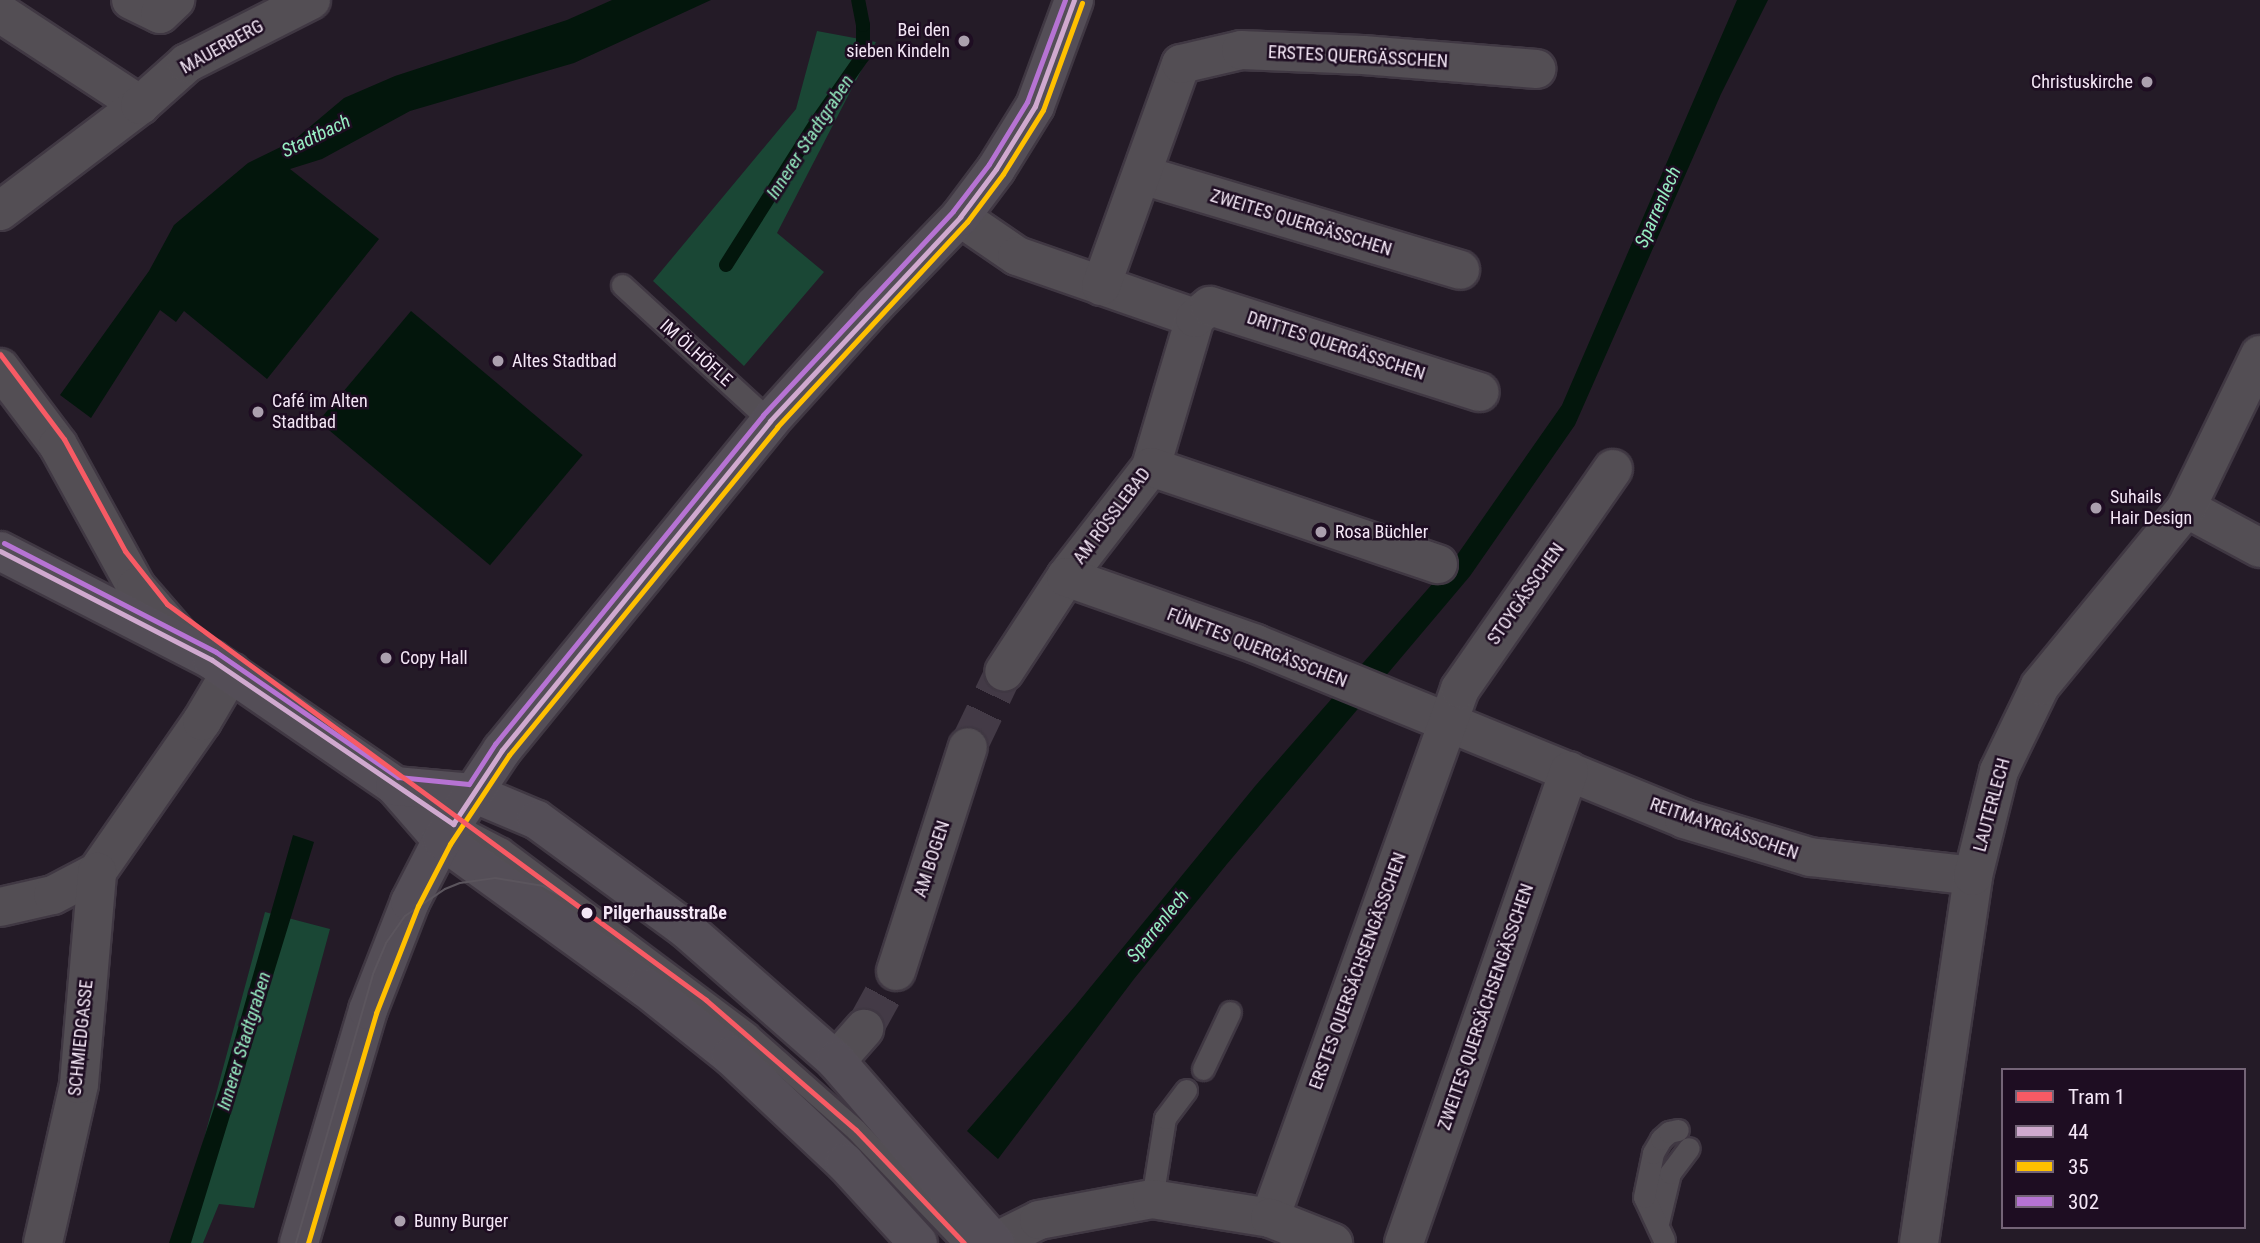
<!DOCTYPE html>
<meta charset="utf-8">
<style>
body{margin:0}
#map{position:relative;width:2260px;height:1243px;overflow:hidden;background:#241b27;font-family:"Roboto Condensed",sans-serif}
div>[style]{position:absolute}
.green>*{inset:0;background:#1a4735}
.water>*{inset:0;background:#03160c;transform-origin:0 0}
.stream>*{height:14px;margin:-7px;padding:0 7px;transform-origin:7px;border-radius:7px;background:#03160c}
.street-tunnel>*{height:38px;margin-top:-19px;transform-origin:0;background:repeating-linear-gradient(90deg,#433a46 0 38px,transparent 0 57px)}
.roads{filter:drop-shadow(2px 0 #403843) drop-shadow(-2px 0 #403843) drop-shadow(0 2px #403843) drop-shadow(0 -2px #403843)}
.lane>*{height:21px;margin:-10.5px;padding:0 10.5px;transform-origin:10.5px;border-radius:10.5px;background:#534e54}
.street>*{height:38px;margin:-19px;padding:0 19px;transform-origin:19px;border-radius:19px;background:#534e54}
.secondary>*{height:38px;margin:-19px;padding:0 19px;transform-origin:19px;border-radius:19px;background:#544e57}
.tram>*{height:2px;margin:-1px;padding:0 1px;transform-origin:1px;border-radius:1px;background:#5b555d}
.bus-1>*{height:5px;margin:-2.5px;padding:0 2.5px;transform-origin:2.5px;border-radius:2.5px;background:#d0a9cf}
.bus-2>*{height:5px;margin:-2.5px;padding:0 2.5px;transform-origin:2.5px;border-radius:2.5px;background:#ffc000}
.bus-3>*{height:5px;margin:-2.5px;padding:0 2.5px;transform-origin:2.5px;border-radius:2.5px;background:#b673d3}
.tram-1>*{height:5px;margin:-2.5px;padding:0 2.5px;transform-origin:2.5px;border-radius:2.5px;background:#f75a64}
.dots>*{width:19px;height:19px;translate:-50% -50%;box-sizing:border-box;border:4px solid #1e0d22;border-radius:50%}
span{translate:-50% -50%;white-space:nowrap;text-align:center;line-height:1.15;-webkit-text-stroke:5px #1e0d22;paint-order:stroke}
.poi-label{font-size:18px;color:#f4e7f6}
.right{translate:-100% -50%;text-align:right}
.left{translate:0 -50%;text-align:left}
.street-label{font-size:18px;color:#f4e7f6}
.stop-label{font-size:18px;color:#f4e7f6;font-weight:700}
.water-label{font-size:19px;color:#97eec3;font-style:italic}
.legend{position:absolute;left:2001px;top:1068px;width:245px;height:161px;box-sizing:border-box;background:#1e0d22;border:2px solid #746477;margin:0;padding:9px 12px;list-style:none;font-size:21px;color:#f4e7f6}
.legend li{display:flex;align-items:center;gap:14px;height:35px}
.legend b{width:35px;border:2px solid #746477}
</style>
<div id="map">
<div class="green">
<i style="clip-path:polygon(817px 31px,876px 42px,777px 233px,824px 272px,744px 366px,653px 281px,796px 109px)"></i>
<i style="clip-path:polygon(265px 912px,330px 929px,254px 1208px,219px 1204px,203px 1243px,176px 1243px)"></i>
</div>
<div class="water">
<i style="clip-path:polygon(612px 0,711px 0,574px 63px,410px 111px,322px 159px,290px 169px,379px 239px,267px 379px,184px 311px,176px 322px,160px 310px,91px 418px,60px 395px,149px 271px,174px 225px,248px 163px,293px 141px,344px 98px,395px 76px,567px 20px)"></i>
<i style="clip-path:polygon(1737px 0,1768px 0,1721px 94px,1575px 425px,1470px 576px,1227px 864px,1134px 979px,998px 1159px,967px 1131px,1075px 1006px,1256px 785px,1455px 558px,1562px 405px)"></i>
<i style="left:411px;top:311px;width:224px;height:144px;rotate:40deg"></i>
<i style="clip-path:polygon(293px 835px,314px 842px,191px 1243px,169px 1243px,222px 1084px)"></i>
</div>
<div class="stream">
<i style="left:726px;top:265px;width:168px;rotate:-57.6deg"></i>
<i style="left:816px;top:123px;width:82px;rotate:-55deg"></i>
<i style="left:863px;top:56px;width:31px;rotate:-90deg"></i>
<i style="left:863px;top:25px;width:25px;rotate:-101deg"></i>
</div>
<div class="street-tunnel">
<i style="left:968px;top:747px;width:83px;rotate:-64.4deg"></i>
<i style="left:864px;top:1029px;width:66px;rotate:-61.1deg"></i>
</div>
<div class="roads">
<div class="lane">
<i style="left:622px;top:285px;width:201px;rotate:42.6deg"></i>
<i style="left:446px;top:820px;width:63px;rotate:27.4deg"></i>
<i style="left:502px;top:849px;width:308px;rotate:36.9deg"></i>
<i style="left:748px;top:1034px;width:144px;rotate:41.6deg"></i>
<i style="left:856px;top:1130px;width:156px;rotate:46.3deg"></i>
<i style="left:1203px;top:1069px;width:63px;rotate:-64.7deg"></i>
<i style="left:1152px;top:1199px;width:82px;rotate:-80.9deg"></i>
<i style="left:1165px;top:1118px;width:35px;rotate:-53deg"></i>
<i style="left:1658px;top:1223px;width:51px;rotate:-76.5deg"></i>
<i style="left:1670px;top:1173px;width:31px;rotate:-53deg"></i>
<i style="left:1664px;top:1240px;width:47px;rotate:-114.9deg"></i>
<i style="left:1644px;top:1197px;width:45px;rotate:-78.4deg"></i>
<i style="left:1653px;top:1153px;width:16px;rotate:-60deg"></i>
<i style="left:1661px;top:1139px;width:11px;rotate:-41deg"></i>
<i style="left:1669px;top:1132px;width:9px;rotate:-13deg"></i>
</div>
<div class="street">
<i style="left:131px;top:0;width:32px;rotate:26deg"></i>
<i style="left:160px;top:14px;width:21px;rotate:-43deg"></i>
<i style="left:0;top:13px;width:168px;rotate:33.3deg"></i>
<i style="left:1142px;top:175px;width:332px;rotate:16.6deg"></i>
<i style="left:0;top:211px;width:176px;rotate:-37.1deg"></i>
<i style="left:140px;top:105px;width:63px;rotate:-41.8deg"></i>
<i style="left:187px;top:63px;width:139px;rotate:-26.9deg"></i>
<i style="left:960px;top:217px;width:69px;rotate:34.4deg"></i>
<i style="left:1017px;top:256px;width:188px;rotate:19.2deg"></i>
<i style="left:1195px;top:318px;width:155px;rotate:106.5deg"></i>
<i style="left:1151px;top:467px;width:139px;rotate:127.7deg"></i>
<i style="left:1066px;top:577px;width:113px;rotate:123.1deg"></i>
<i style="left:1101px;top:286px;width:236px;rotate:-70.2deg"></i>
<i style="left:1181px;top:64px;width:62px;rotate:-13.1deg"></i>
<i style="left:1241px;top:50px;width:122px;rotate:2.3deg"></i>
<i style="left:1363px;top:55px;width:174px;rotate:4.6deg"></i>
<i style="left:1195px;top:318px;width:19px;rotate:-39deg"></i>
<i style="left:1210px;top:306px;width:283px;rotate:17.7deg"></i>
<i style="left:0;top:368px;width:96px;rotate:53deg"></i>
<i style="left:58px;top:445px;width:162px;rotate:61.2deg"></i>
<i style="left:136px;top:587px;width:79px;rotate:49.1deg"></i>
<i style="left:1151px;top:467px;width:303px;rotate:18.7deg"></i>
<i style="left:2186px;top:508px;width:84px;rotate:28.4deg"></i>
<i style="left:1066px;top:577px;width:201px;rotate:19.4deg"></i>
<i style="left:1256px;top:644px;width:462px;rotate:22.2deg"></i>
<i style="left:1684px;top:819px;width:132px;rotate:16.8deg"></i>
<i style="left:1810px;top:857px;width:164px;rotate:6.6deg"></i>
<i style="left:0;top:907px;width:54px;rotate:-12.8deg"></i>
<i style="left:53px;top:895px;width:50px;rotate:-27.6deg"></i>
<i style="left:97px;top:872px;width:184px;rotate:-55.2deg"></i>
<i style="left:202px;top:721px;width:57px;rotate:-59.4deg"></i>
<i style="left:896px;top:971px;width:235px;rotate:-72.2deg"></i>
<i style="left:836px;top:1061px;width:43px;rotate:-48.8deg"></i>
<i style="left:1270px;top:1218px;width:562px;rotate:-70.24deg"></i>
<i style="left:1460px;top:689px;width:268px;rotate:-55.2deg"></i>
<i style="left:43px;top:1243px;width:163px;rotate:-77.2deg"></i>
<i style="left:79px;top:1084px;width:213px;rotate:-85.1deg"></i>
<i style="left:993px;top:1243px;width:51px;rotate:-26.6deg"></i>
<i style="left:1039px;top:1220px;width:115px;rotate:-10.5deg"></i>
<i style="left:1152px;top:1199px;width:120px;rotate:9.1deg"></i>
<i style="left:1270px;top:1218px;width:68px;rotate:21.6deg"></i>
<i style="left:1404px;top:1243px;width:500px;rotate:-70.73deg"></i>
<i style="left:1919px;top:1243px;width:371px;rotate:-81.6deg"></i>
<i style="left:1973px;top:876px;width:108px;rotate:-76.1deg"></i>
<i style="left:1999px;top:771px;width:94px;rotate:-64.2deg"></i>
<i style="left:2040px;top:686px;width:230px;rotate:-50.6deg"></i>
<i style="left:2186px;top:508px;width:170px;rotate:-64.2deg"></i>
</div>
<div class="secondary">
<i style="left:0;top:551px;width:238px;rotate:27.2deg"></i>
<i style="left:212px;top:660px;width:222px;rotate:34.5deg"></i>
<i style="left:395px;top:786px;width:72px;rotate:49deg"></i>
<i style="left:442px;top:840px;width:252px;rotate:36deg"></i>
<i style="left:646px;top:988px;width:109px;rotate:38.7deg"></i>
<i style="left:731px;top:1056px;width:156px;rotate:43.2deg"></i>
<i style="left:845px;top:1163px;width:108px;rotate:47.6deg"></i>
<i style="left:395px;top:786px;width:78px;rotate:5.1deg"></i>
<i style="left:473px;top:793px;width:69px;rotate:22.9deg"></i>
<i style="left:537px;top:820px;width:185px;rotate:36.2deg"></i>
<i style="left:686px;top:929px;width:200px;rotate:41.3deg"></i>
<i style="left:836px;top:1061px;width:242px;rotate:48.9deg"></i>
<i style="left:299px;top:1243px;width:243px;rotate:-73.5deg"></i>
<i style="left:368px;top:1010px;width:116px;rotate:-68.7deg"></i>
<i style="left:410px;top:902px;width:70px;rotate:-62.7deg"></i>
<i style="left:442px;top:840px;width:108px;rotate:-56.3deg"></i>
<i style="left:502px;top:750px;width:424px;rotate:-50.8deg"></i>
<i style="left:770px;top:421px;width:154px;rotate:-47.9deg"></i>
<i style="left:873px;top:307px;width:125px;rotate:-46deg"></i>
<i style="left:960px;top:217px;width:60px;rotate:-53.1deg"></i>
<i style="left:996px;top:169px;width:74px;rotate:-58.2deg"></i>
<i style="left:1035px;top:106px;width:113px;rotate:-69.8deg"></i>
</div>
</div>
<div class="tram">
<i style="left:296px;top:1243px;width:280px;rotate:-74deg"></i>
<i style="left:373px;top:974px;width:34px;rotate:-67deg"></i>
<i style="left:386px;top:943px;width:33px;rotate:-55deg"></i>
<i style="left:405px;top:916px;width:48px;rotate:-34deg"></i>
<i style="left:445px;top:889px;width:16px;rotate:-22deg"></i>
<i style="left:460px;top:883px;width:35px;rotate:-8deg"></i>
<i style="left:495px;top:878px;width:49px;rotate:9.5deg"></i>
<i style="left:543px;top:886px;width:43px;rotate:28.9deg"></i>
</div>
<div class="bus-1">
<i style="left:0;top:551px;width:238px;rotate:27.2deg"></i>
<i style="left:212px;top:660px;width:292px;rotate:34.2deg"></i>
<i style="left:453px;top:824px;width:89px;rotate:-56.5deg"></i>
<i style="left:502px;top:750px;width:424px;rotate:-50.8deg"></i>
<i style="left:770px;top:421px;width:279px;rotate:-47deg"></i>
<i style="left:960px;top:217px;width:60px;rotate:-53.1deg"></i>
<i style="left:996px;top:169px;width:74px;rotate:-58.2deg"></i>
<i style="left:1035px;top:106px;width:113px;rotate:-69.8deg"></i>
</div>
<div class="bus-2">
<i style="left:308px;top:1243px;width:240px;rotate:-73.5deg"></i>
<i style="left:376px;top:1013px;width:115px;rotate:-68.6deg"></i>
<i style="left:418px;top:906px;width:70px;rotate:-62.7deg"></i>
<i style="left:450px;top:844px;width:107px;rotate:-56.5deg"></i>
<i style="left:509px;top:755px;width:424px;rotate:-50.7deg"></i>
<i style="left:777px;top:427px;width:280px;rotate:-47.2deg"></i>
<i style="left:967px;top:222px;width:60px;rotate:-53.1deg"></i>
<i style="left:1003px;top:174px;width:75px;rotate:-58deg"></i>
<i style="left:1043px;top:110px;width:114px;rotate:-70deg"></i>
</div>
<div class="bus-3">
<i style="left:4px;top:543px;width:238px;rotate:27.2deg"></i>
<i style="left:216px;top:652px;width:221px;rotate:34.5deg"></i>
<i style="left:398px;top:777px;width:71px;rotate:5.6deg"></i>
<i style="left:469px;top:784px;width:48px;rotate:-57deg"></i>
<i style="left:495px;top:744px;width:424px;rotate:-50.8deg"></i>
<i style="left:763px;top:415px;width:279px;rotate:-47deg"></i>
<i style="left:953px;top:211px;width:59px;rotate:-52.5deg"></i>
<i style="left:989px;top:164px;width:73px;rotate:-58.5deg"></i>
<i style="left:1027px;top:102px;width:109px;rotate:-69.6deg"></i>
</div>
<div class="tram-1">
<i style="left:0;top:354px;width:106px;rotate:53deg"></i>
<i style="left:64px;top:439px;width:128px;rotate:61.4deg"></i>
<i style="left:125px;top:551px;width:68px;rotate:51.6deg"></i>
<i style="left:167px;top:604px;width:669px;rotate:36.3deg"></i>
<i style="left:706px;top:1000px;width:198px;rotate:40.9deg"></i>
<i style="left:856px;top:1130px;width:156px;rotate:46.3deg"></i>
</div>
<div class="dots">
<i style="left:964px;top:41px;background:#aba0ae"></i>
<i style="left:2147px;top:82px;background:#aba0ae"></i>
<i style="left:498px;top:361px;background:#aba0ae"></i>
<i style="left:258px;top:412px;background:#aba0ae"></i>
<i style="left:2096px;top:508px;background:#aba0ae"></i>
<i style="left:1321px;top:532px;background:#aba0ae"></i>
<i style="left:386px;top:658px;background:#aba0ae"></i>
<i style="left:587px;top:913px;background:#f4e7f6"></i>
<i style="left:400px;top:1221px;background:#aba0ae"></i>
</div>
<div class="poi-label">
<span class="right" style="left:950px;top:41px">Bei den<br>sieben Kindeln</span>
<span class="right" style="left:2133px;top:82px">Christuskirche</span>
<span class="left" style="left:512px;top:361px">Altes Stadtbad</span>
<span class="left" style="left:272px;top:412px">Café im Alten<br>Stadtbad</span>
<span class="left" style="left:2110px;top:508px">Suhails<br>Hair Design</span>
<span class="left" style="left:1335px;top:532px">Rosa Büchler</span>
<span class="left" style="left:400px;top:658px">Copy Hall</span>
<span class="left" style="left:414px;top:1221px">Bunny Burger</span>
</div>
<div class="street-label">
<span style="left:222px;top:47px;rotate:-29deg">MAUERBERG</span>
<span style="left:1358px;top:57px;rotate:3deg">ERSTES QUERGÄSSCHEN</span>
<span style="left:1301px;top:223px;rotate:17deg">ZWEITES QUERGÄSSCHEN</span>
<span style="left:1336px;top:346px;rotate:18deg">DRITTES QUERGÄSSCHEN</span>
<span style="left:696px;top:353px;rotate:42deg">IM ÖLHÖFLE</span>
<span style="left:1112px;top:516px;rotate:-53deg">AM RÖSSLEBAD</span>
<span style="left:1526px;top:594px;rotate:-55deg">STOYGÄSSCHEN</span>
<span style="left:1257px;top:648px;rotate:21deg">FÜNFTES QUERGÄSSCHEN</span>
<span style="left:1992px;top:805px;rotate:-75deg">LAUTERLECH</span>
<span style="left:1724px;top:829px;rotate:19deg">REITMAYRGÄSSCHEN</span>
<span style="left:932px;top:859px;rotate:-72deg">AM BOGEN</span>
<span style="left:1358px;top:971px;rotate:-70deg">ERSTES QUERSÄCHSENGÄSSCHEN</span>
<span style="left:1486px;top:1007px;rotate:-71deg">ZWEITES QUERSÄCHSENGÄSSCHEN</span>
<span style="left:81px;top:1038px;rotate:-84deg">SCHMIEDGASSE</span>
</div>
<div class="stop-label">
<span class="left" style="left:603px;top:913px">Pilgerhausstraße</span>
</div>
<div class="water-label">
<span style="left:316px;top:136px;rotate:-26deg">Stadtbach</span>
<span style="left:810px;top:137px;rotate:-57deg">Innerer Stadtgraben</span>
<span style="left:1658px;top:207px;rotate:-66deg">Sparrenlech</span>
<span style="left:1158px;top:926px;rotate:-51deg">Sparrenlech</span>
<span style="left:244px;top:1041px;rotate:-73deg">Innerer Stadtgraben</span>
</div>
<ul class="legend">
<li><b style="height:9px;background:#f75a64"></b>Tram 1</li>
<li><b style="height:9px;background:#d0a9cf"></b>44</li>
<li><b style="height:9px;background:#ffc000"></b>35</li>
<li><b style="height:9px;background:#b673d3"></b>302</li>
</ul>
</div>
